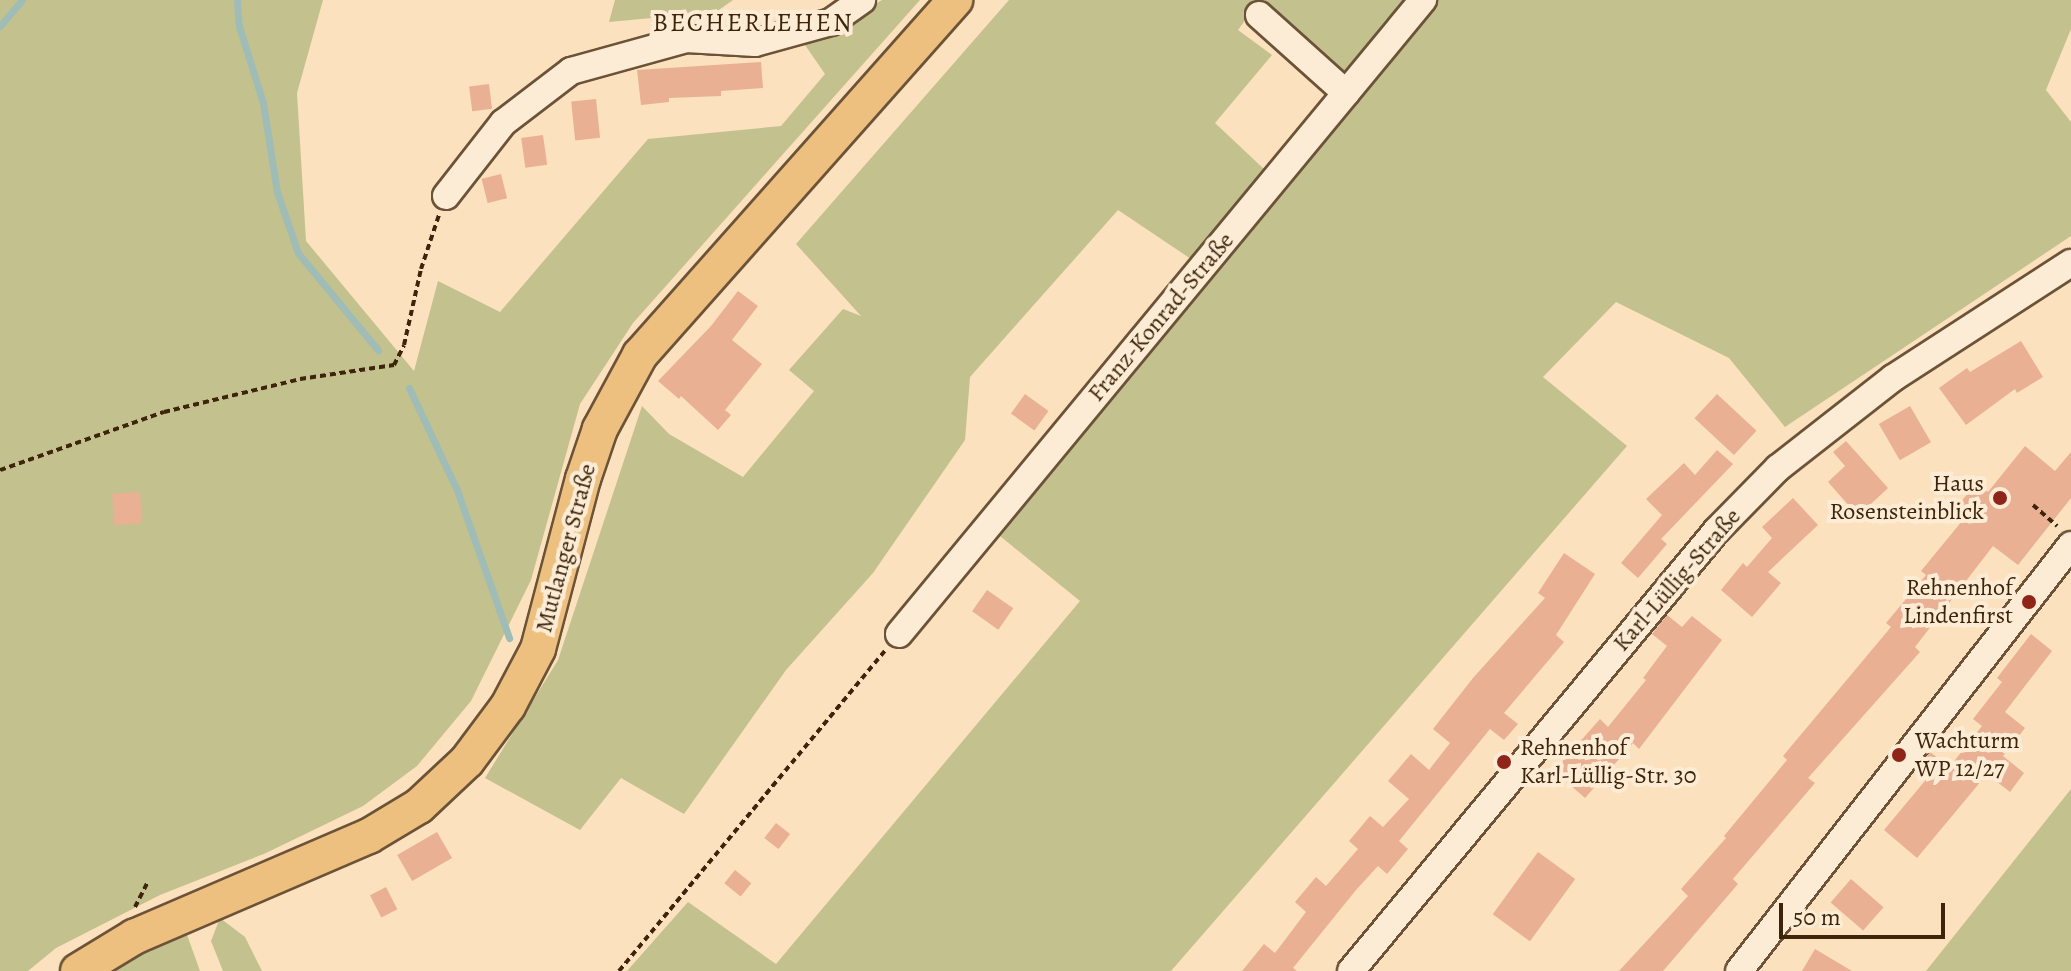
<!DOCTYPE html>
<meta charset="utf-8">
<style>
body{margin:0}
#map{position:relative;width:2071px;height:971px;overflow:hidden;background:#fbe1be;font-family:Alegreya,serif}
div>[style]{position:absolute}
.green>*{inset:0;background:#c3c18e}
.stream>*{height:7px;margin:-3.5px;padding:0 3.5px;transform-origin:3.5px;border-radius:3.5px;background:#9fbcb6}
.building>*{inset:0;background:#e9b093;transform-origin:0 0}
.path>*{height:4px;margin-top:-2px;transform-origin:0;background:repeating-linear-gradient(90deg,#3d240b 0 6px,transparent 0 10px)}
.roads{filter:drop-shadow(2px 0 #6c5338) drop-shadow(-2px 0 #6c5338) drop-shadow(0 2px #6c5338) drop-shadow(0 -2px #6c5338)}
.minor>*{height:26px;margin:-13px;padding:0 13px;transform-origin:13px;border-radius:13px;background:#fcecd5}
.major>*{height:34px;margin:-17px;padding:0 17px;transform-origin:17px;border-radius:17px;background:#eec07f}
.dots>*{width:22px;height:22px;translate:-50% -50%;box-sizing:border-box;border:4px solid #fcecd5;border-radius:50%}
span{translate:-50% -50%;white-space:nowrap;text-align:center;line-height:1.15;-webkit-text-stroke:8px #fcecd5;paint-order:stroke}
.street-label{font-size:24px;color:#3d240b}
.poi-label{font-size:24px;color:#3d240b}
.right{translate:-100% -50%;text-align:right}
.left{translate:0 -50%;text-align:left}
.neighbourhood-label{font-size:26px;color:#3d240b;letter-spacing:2px}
.scale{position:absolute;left:1779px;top:903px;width:166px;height:36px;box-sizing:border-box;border:4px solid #3d240b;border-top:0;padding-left:10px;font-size:24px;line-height:28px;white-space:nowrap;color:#3d240b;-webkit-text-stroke:6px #fcecd5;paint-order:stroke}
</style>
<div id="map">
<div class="green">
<i style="clip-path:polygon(0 0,323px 0,297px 93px,306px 241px,414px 371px,438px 281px,500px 312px,648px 139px,781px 126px,825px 74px,805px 45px,882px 0,920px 0,633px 323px,580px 404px,531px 580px,471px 701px,417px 766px,363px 806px,266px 853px,160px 895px,56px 948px,28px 971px,0 971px)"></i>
<i style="clip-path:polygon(615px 0,733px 0,716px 12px,609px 22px)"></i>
<i style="clip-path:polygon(1009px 0,1260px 0,1238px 30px,1272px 55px,1215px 123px,1265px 170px,1191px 259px,1118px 210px,970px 377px,965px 440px,873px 573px,786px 670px,684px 814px,621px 778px,580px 830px,485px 778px,558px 660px,642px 406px,669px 434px,743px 477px,814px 391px,789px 370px,843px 309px,861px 316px,796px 244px)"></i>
<i style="clip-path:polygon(1264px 0,1412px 0,1348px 77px)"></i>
<i style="clip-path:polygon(1433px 0,2071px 0,2071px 29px,2046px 90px,2071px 122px,2071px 236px,1785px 427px,1729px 358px,1616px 302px,1543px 377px,1627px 446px,1171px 971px,627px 971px,688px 902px,776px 964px,1080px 601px,1000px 536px,1292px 170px)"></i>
<i style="clip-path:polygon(2071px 789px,2071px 971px,1926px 971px)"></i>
<i style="clip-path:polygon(220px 918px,245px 937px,262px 971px,223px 971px,211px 941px)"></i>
<i style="clip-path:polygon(186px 932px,200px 971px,108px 971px,113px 968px)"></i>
</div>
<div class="stream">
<i style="left:237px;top:0;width:26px;rotate:86deg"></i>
<i style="left:239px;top:26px;width:81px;rotate:72.7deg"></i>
<i style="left:263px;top:103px;width:90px;rotate:81.1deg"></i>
<i style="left:277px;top:192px;width:65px;rotate:71deg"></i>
<i style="left:298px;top:253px;width:126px;rotate:50.5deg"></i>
<i style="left:0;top:26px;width:34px;rotate:-50deg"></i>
<i style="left:409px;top:388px;width:113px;rotate:64.8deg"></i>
<i style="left:457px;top:490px;width:157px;rotate:70.6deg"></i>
</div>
<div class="building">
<i style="clip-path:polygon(761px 62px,763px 88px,721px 91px,721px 96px,669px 98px,669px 102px,641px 105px,637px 70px)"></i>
<i style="left:489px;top:84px;width:25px;height:20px;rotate:83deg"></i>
<i style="left:596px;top:99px;width:39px;height:25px;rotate:84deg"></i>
<i style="left:543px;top:135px;width:30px;height:22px;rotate:82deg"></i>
<i style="left:501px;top:174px;width:25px;height:20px;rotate:76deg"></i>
<i style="clip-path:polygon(738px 291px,758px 306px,732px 340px,762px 364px,725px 410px,731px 415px,718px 430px,681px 396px,679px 399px,658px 381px,711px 326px)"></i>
<i style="clip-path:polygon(2021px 341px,2043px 377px,2017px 393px,2015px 389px,1966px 425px,1939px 388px,1967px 368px,1970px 372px)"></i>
<i style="left:1025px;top:394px;width:29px;height:24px;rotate:36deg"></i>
<i style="left:1717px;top:394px;width:54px;height:33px;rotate:43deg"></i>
<i style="left:1910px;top:406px;width:42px;height:36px;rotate:60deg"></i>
<i style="clip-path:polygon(1846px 441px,1888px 488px,1858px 516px,1828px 482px,1845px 466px,1833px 452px)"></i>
<i style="clip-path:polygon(2025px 446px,2055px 471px,2071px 452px,2071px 498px,2018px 565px,1993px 546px,1915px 647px,1920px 652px,1808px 778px,1815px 783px,1733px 879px,1738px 884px,1663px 971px,1619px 971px,1688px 896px,1681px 889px,1726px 838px,1724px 836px,1787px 760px,1783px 756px,1891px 627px,1886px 623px,1926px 575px,1921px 571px,1967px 515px,1957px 507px,1976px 483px,1988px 492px)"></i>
<i style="clip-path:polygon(1717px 450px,1733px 464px,1661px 539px,1667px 544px,1638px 578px,1621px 563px,1662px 515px,1646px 499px,1684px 463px,1695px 475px)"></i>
<i style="left:140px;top:492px;width:31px;height:28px;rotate:86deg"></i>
<i style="clip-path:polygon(1793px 498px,1818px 525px,1768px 572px,1781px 583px,1752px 617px,1721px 590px,1743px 563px,1747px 567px,1772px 538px,1762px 527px)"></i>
<i style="clip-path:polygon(1564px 553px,1595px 574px,1556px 635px,1564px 642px,1504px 713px,1518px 724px,1504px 740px,1490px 729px,1399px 841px,1408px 849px,1387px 874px,1378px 866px,1356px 890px,1293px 968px,1297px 971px,1242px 971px,1264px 944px,1275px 953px,1306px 912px,1295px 902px,1316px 877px,1326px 886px,1358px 849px,1349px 841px,1370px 816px,1383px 827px,1409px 799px,1388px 781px,1411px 754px,1429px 770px,1450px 743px,1433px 729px,1473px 678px,1545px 598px,1538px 593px)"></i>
<i style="left:987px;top:590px;width:32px;height:26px;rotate:35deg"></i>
<i style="clip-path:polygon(1667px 615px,1682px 627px,1692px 616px,1722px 640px,1639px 749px,1633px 743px,1585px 798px,1554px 771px,1600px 719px,1608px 727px,1646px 680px,1643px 678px,1667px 646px,1652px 634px)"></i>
<i style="clip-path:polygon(2031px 634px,2052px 651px,2005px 712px,2025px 728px,2003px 756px,2024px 773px,2010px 792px,1987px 774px,1917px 858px,1884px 830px,1929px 776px,1918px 767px,1930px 752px,1945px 764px,1948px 762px,1951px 765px,1982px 726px,1973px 719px,2002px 682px,1997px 678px)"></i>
<i style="left:776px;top:823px;width:18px;height:19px;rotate:38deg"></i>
<i style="left:437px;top:832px;width:30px;height:46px;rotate:60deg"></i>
<i style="left:1538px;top:852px;width:46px;height:77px;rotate:36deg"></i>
<i style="left:735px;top:870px;width:21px;height:17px;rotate:39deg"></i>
<i style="left:1851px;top:879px;width:43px;height:31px;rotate:41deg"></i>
<i style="left:386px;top:887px;width:25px;height:18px;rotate:63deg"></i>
<i style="clip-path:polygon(1815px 949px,1852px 971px,1802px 971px)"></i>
</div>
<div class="path">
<i style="left:0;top:470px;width:174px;rotate:-19.5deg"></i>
<i style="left:164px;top:412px;width:140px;rotate:-13.6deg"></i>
<i style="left:300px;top:379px;width:95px;rotate:-8.5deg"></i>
<i style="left:394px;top:365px;width:22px;rotate:-63deg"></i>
<i style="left:404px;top:345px;width:78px;rotate:-77.4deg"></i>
<i style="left:421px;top:269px;width:57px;rotate:-71.6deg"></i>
<i style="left:2033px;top:505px;width:32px;rotate:41deg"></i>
<i style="left:135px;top:907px;width:29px;rotate:-63deg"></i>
<i style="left:619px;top:971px;width:416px;rotate:-50.3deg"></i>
</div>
<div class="roads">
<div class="minor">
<i style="left:1259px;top:15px;width:117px;rotate:41.9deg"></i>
<i style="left:446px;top:196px;width:93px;rotate:-52deg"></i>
<i style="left:503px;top:123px;width:86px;rotate:-37.4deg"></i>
<i style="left:571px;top:71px;width:119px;rotate:-15.5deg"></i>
<i style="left:686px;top:39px;width:69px;rotate:3.3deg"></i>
<i style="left:755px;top:43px;width:79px;rotate:-15.4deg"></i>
<i style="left:831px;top:22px;width:38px;rotate:-35deg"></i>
<i style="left:899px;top:634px;width:823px;rotate:-50.43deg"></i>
<i style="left:1351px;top:971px;width:573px;rotate:-50.31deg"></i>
<i style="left:1717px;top:530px;width:87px;rotate:-45.5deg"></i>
<i style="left:1778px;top:468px;width:146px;rotate:-38deg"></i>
<i style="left:1893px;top:378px;width:212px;rotate:-32.9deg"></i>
<i style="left:1739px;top:971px;width:540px;rotate:-52.07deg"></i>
</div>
<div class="major">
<i style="left:78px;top:971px;width:66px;rotate:-31.3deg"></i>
<i style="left:134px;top:937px;width:256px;rotate:-23.3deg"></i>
<i style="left:369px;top:836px;width:58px;rotate:-31deg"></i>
<i style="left:419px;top:806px;width:66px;rotate:-43.2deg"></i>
<i style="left:467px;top:761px;width:69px;rotate:-53.3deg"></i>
<i style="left:508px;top:706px;width:64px;rotate:-62.2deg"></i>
<i style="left:538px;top:649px;width:176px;rotate:-75.2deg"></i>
<i style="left:583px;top:479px;width:53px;rotate:-71.2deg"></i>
<i style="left:600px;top:429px;width:84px;rotate:-61.6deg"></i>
<i style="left:640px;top:355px;width:475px;rotate:-48.4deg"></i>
</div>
</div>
<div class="dots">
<i style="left:2000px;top:498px;background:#8f2418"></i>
<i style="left:2029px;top:602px;background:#8f2418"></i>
<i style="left:1899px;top:755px;background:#8f2418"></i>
<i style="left:1504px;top:762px;background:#8f2418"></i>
</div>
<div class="street-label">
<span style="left:1161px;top:317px;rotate:-50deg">Franz-Konrad-Straße</span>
<span style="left:566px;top:548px;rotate:-75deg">Mutlanger Straße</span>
<span style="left:1677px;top:580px;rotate:-49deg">Karl-Lüllig-Straße</span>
</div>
<div class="poi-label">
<span class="right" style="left:1984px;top:498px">Haus<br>Rosensteinblick</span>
<span class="right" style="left:2013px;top:602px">Rehnenhof<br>Lindenfirst</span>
<span class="left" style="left:1915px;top:755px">Wachturm<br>WP 12/27</span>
<span class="left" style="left:1520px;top:762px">Rehnenhof<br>Karl-Lüllig-Str. 30</span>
</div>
<div class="neighbourhood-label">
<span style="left:753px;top:23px">BECHERLEHEN</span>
</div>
<div class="scale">50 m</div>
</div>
